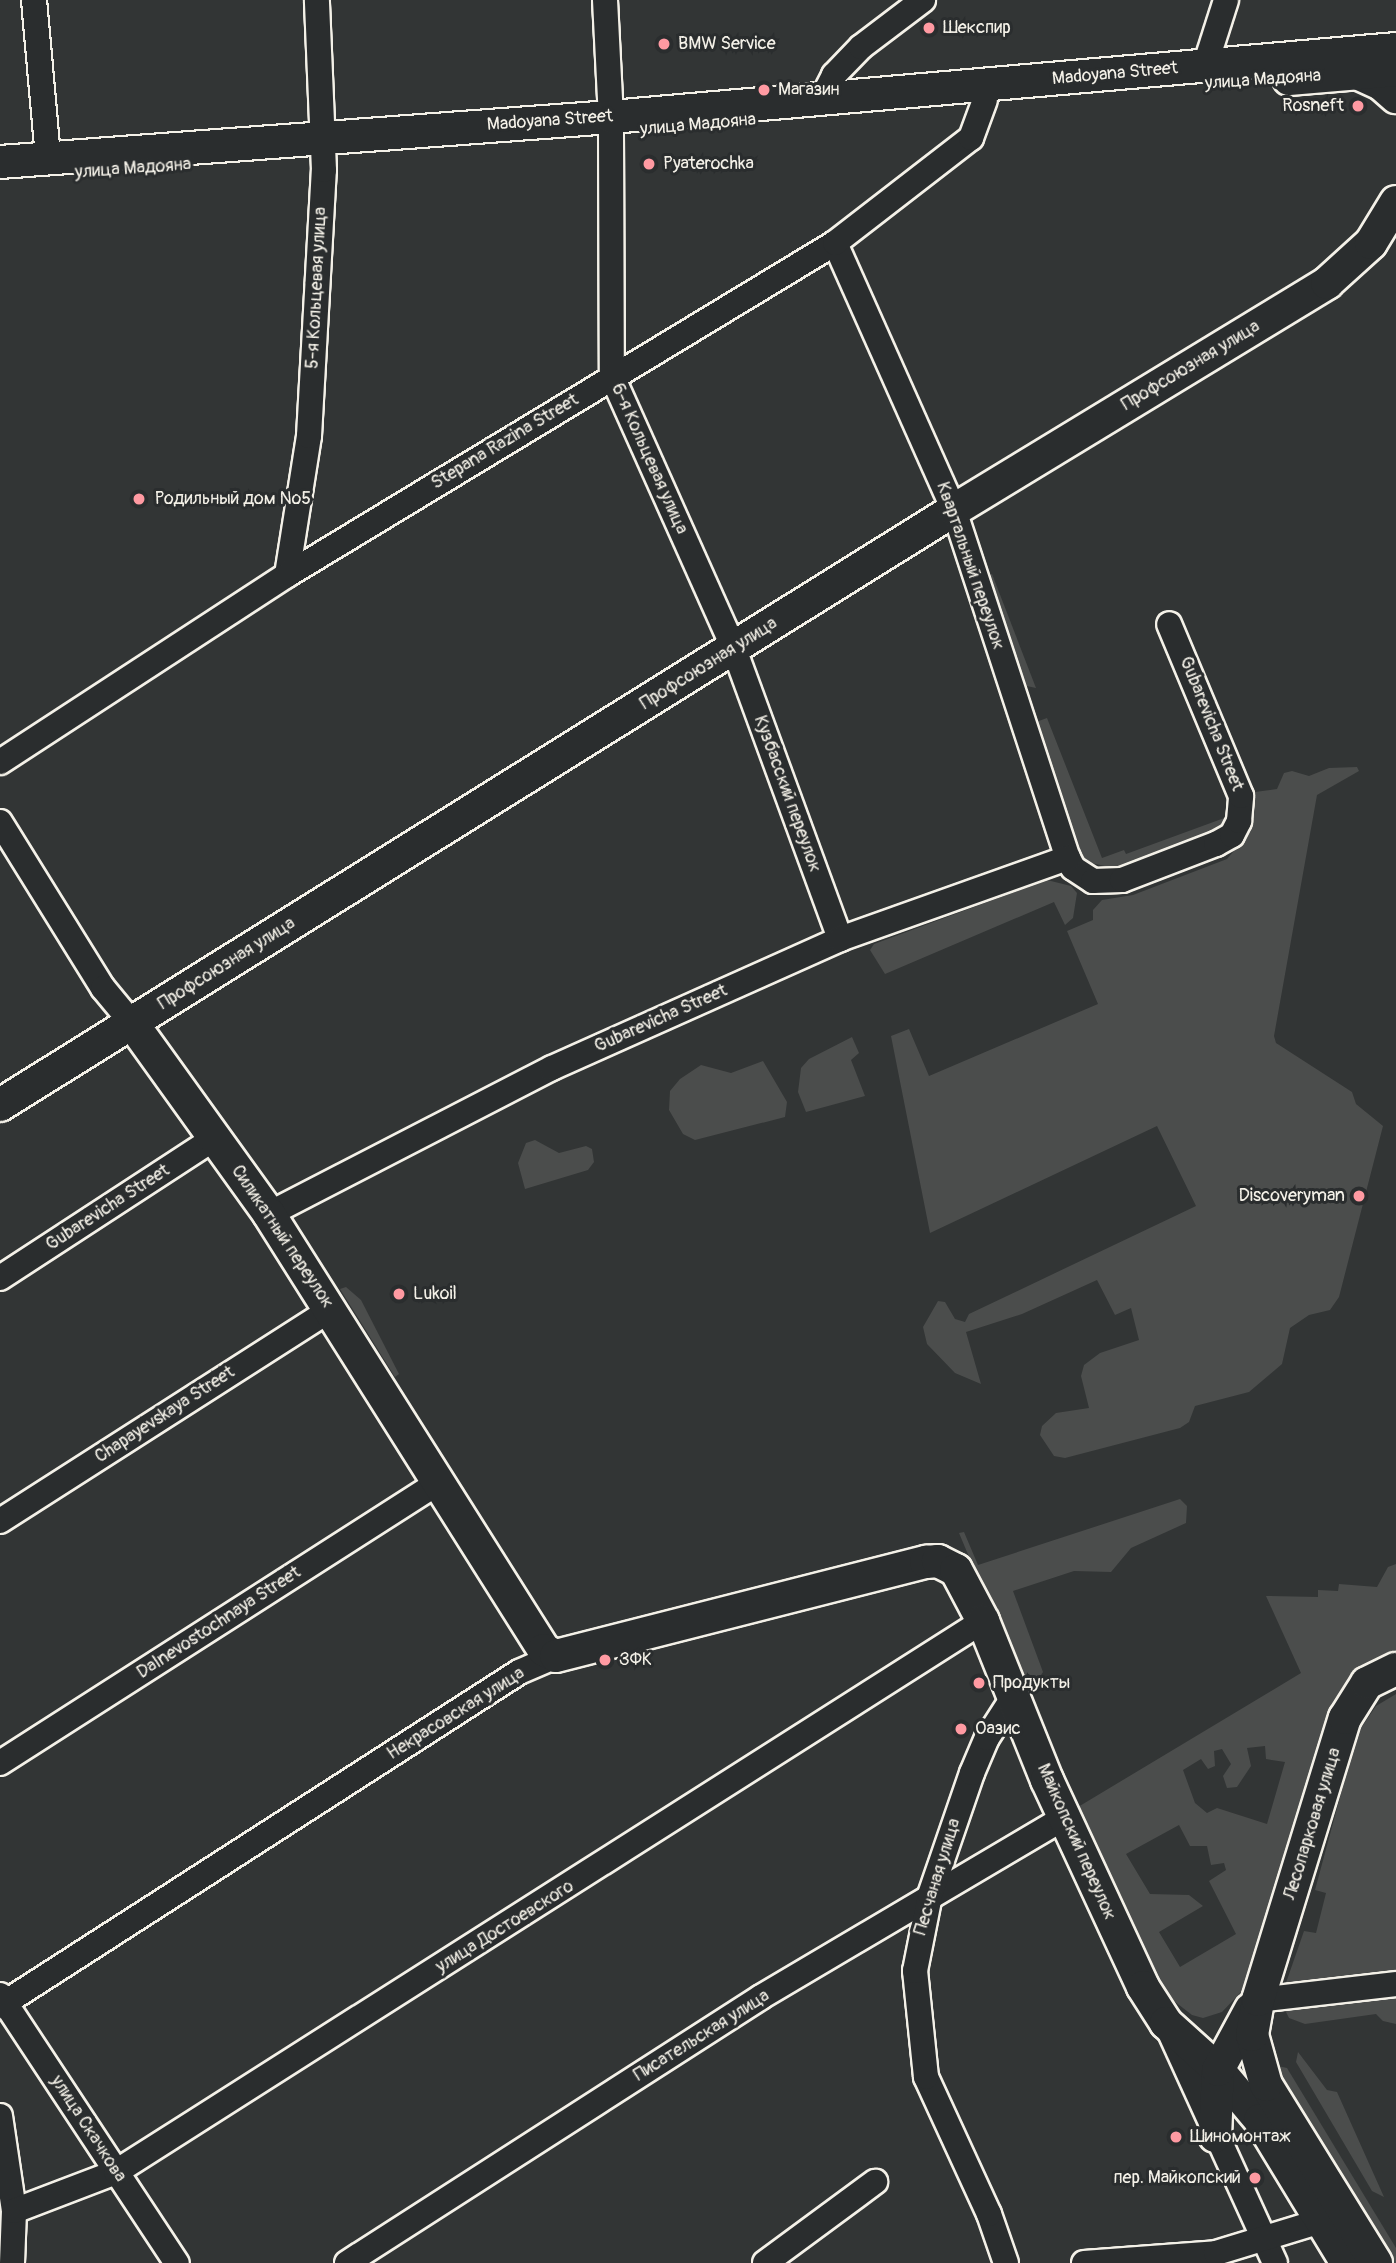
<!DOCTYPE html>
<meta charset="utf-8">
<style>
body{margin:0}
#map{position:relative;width:1396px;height:2263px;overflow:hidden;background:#323535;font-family:Pangolin,sans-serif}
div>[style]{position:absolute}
.green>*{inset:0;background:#4b4d4c}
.roads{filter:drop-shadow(2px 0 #f4f1e8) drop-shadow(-2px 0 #f4f1e8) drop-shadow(0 2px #f4f1e8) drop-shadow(0 -2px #f4f1e8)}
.minor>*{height:24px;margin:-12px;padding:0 12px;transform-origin:12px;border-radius:12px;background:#2a2d2e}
.major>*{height:32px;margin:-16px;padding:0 16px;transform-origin:16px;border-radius:16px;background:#2a2d2e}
.dots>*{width:19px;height:19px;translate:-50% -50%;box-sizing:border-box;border:4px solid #2a2d2e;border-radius:50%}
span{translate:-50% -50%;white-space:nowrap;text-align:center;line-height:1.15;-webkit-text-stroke:6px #2a2d2e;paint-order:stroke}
.poi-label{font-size:18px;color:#f4f1e8}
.left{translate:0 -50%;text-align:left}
.right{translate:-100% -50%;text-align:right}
.street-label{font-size:18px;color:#f4f1e8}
</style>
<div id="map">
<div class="green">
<i style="clip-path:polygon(992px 574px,1036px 688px,1022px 685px,986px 577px)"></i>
<i style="clip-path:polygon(1047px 718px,1102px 858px,1124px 850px,1126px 854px,1227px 817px,1222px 830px,1118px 869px,1087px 862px,1072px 838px,1036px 722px)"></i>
<i style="clip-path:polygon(1357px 767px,1359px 771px,1317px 795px,1274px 1036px,1276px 1043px,1352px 1092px,1356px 1104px,1383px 1126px,1339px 1297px,1330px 1310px,1309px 1315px,1290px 1328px,1282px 1364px,1249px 1392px,1195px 1406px,1189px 1422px,1180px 1428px,1065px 1458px,1054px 1456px,1040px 1435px,1042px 1426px,1056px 1413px,1089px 1408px,1081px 1376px,1084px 1365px,1100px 1353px,1139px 1340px,1131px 1308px,1115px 1315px,1097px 1280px,1022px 1314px,966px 1332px,981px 1384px,955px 1373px,927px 1344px,923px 1327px,938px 1301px,945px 1302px,955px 1319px,965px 1322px,969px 1314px,1196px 1206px,1157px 1126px,930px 1233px,891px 1036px,909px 1029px,929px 1076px,1098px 1004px,1067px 931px,1093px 920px,1093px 910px,1102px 900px,1133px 895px,1227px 859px,1251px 831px,1255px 792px,1277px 789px,1284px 773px,1292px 771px,1309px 776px,1329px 768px)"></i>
<i style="clip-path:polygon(1047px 880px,1071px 886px,1077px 893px,1073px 918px,1065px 925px,1054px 902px,885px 974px,870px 950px,874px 944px)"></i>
<i style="clip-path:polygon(852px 1037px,859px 1053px,851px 1060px,865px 1096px,806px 1112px,798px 1092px,801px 1068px,809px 1059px)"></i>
<i style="clip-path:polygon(763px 1061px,787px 1102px,785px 1117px,695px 1140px,683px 1134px,669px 1110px,670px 1091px,680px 1079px,701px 1065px,731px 1073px)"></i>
<i style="clip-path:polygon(535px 1140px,559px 1153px,586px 1146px,592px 1149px,594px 1162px,588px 1170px,525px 1189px,518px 1163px,526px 1143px)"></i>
<i style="clip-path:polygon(346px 1287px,361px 1300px,399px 1374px,395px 1377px,340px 1289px)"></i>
<i style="clip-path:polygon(1180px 1499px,1187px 1506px,1186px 1523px,1131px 1548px,1111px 1572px,1074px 1571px,1013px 1591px,1043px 1672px,1036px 1683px,1026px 1686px,1049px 1747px,959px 1533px,964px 1532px,978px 1565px)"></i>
<i style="clip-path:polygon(evenodd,1396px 1564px,1396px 1650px,1361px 1669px,1334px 1701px,1260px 1972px,1222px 2012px,1203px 2018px,1192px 2015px,1165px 1994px,1147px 1963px,1062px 1779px,1078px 1807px,1301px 1673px,1266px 1596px,1318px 1597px,1318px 1590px,1338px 1591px,1339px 1584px,1377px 1587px,1388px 1567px,1396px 1564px,1265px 1746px,1266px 1759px,1285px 1762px,1267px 1824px,1217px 1808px,1207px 1813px,1195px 1803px,1183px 1770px,1201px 1759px,1208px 1769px,1215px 1766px,1214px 1751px,1222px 1749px,1231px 1764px,1223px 1776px,1227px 1788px,1237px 1787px,1251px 1766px,1247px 1748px,1265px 1746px,1396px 1564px,1179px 1825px,1190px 1846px,1207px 1846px,1211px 1865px,1224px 1863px,1226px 1870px,1209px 1881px,1236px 1934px,1180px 1967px,1159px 1932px,1203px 1906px,1189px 1895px,1150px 1894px,1126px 1854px,1179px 1825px)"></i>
<i style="clip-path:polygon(1396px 1694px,1396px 2024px,1383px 2021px,1376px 2014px,1305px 2024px,1289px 2018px,1280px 2000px,1304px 1931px,1316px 1933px,1326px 1893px,1315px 1890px,1357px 1734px,1376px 1706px)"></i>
<i style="clip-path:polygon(1298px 2052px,1327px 2090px,1337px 2092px,1384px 2197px,1372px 2191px,1296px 2062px)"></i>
<i style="clip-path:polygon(1278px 2066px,1287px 2068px,1396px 2248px,1396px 2263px,1390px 2263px,1274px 2070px)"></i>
</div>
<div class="roads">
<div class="minor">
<i style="left:34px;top:0;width:159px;rotate:84.9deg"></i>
<i style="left:605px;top:0;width:117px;rotate:87.1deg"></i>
<i style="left:1205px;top:66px;width:69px;rotate:-72.3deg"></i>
<i style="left:823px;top:97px;width:25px;rotate:-63deg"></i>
<i style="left:834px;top:75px;width:39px;rotate:-46deg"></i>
<i style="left:861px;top:47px;width:78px;rotate:-37.2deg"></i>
<i style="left:611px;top:132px;width:244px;rotate:89.8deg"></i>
<i style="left:612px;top:376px;width:299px;rotate:65.9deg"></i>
<i style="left:734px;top:649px;width:309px;rotate:69.9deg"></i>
<i style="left:835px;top:243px;width:292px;rotate:66deg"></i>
<i style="left:954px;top:510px;width:366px;rotate:71.9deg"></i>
<i style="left:1068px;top:858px;width:11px;rotate:63deg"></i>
<i style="left:1073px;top:868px;width:24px;rotate:33deg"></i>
<i style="left:1093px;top:881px;width:29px;rotate:-2deg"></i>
<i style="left:1122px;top:880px;width:101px;rotate:-21deg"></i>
<i style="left:1216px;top:844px;width:18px;rotate:-29deg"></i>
<i style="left:1232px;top:835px;width:16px;rotate:-63deg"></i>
<i style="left:1239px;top:821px;width:25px;rotate:-85deg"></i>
<i style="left:1241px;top:796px;width:186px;rotate:-112.7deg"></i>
<i style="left:287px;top:575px;width:141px;rotate:-81deg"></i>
<i style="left:309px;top:436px;width:266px;rotate:-86.8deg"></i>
<i style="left:324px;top:170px;width:170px;rotate:-92.4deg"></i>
<i style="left:0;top:762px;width:343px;rotate:-33.1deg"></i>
<i style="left:287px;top:575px;width:641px;rotate:-31.21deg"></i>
<i style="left:835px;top:243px;width:172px;rotate:-37.7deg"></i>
<i style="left:971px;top:138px;width:40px;rotate:-69.8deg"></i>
<i style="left:0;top:822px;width:195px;rotate:58.2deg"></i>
<i style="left:103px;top:988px;width:45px;rotate:50.4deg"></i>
<i style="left:269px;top:1214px;width:318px;rotate:-27.3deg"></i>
<i style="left:552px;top:1068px;width:316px;rotate:-24.1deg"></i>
<i style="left:840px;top:939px;width:242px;rotate:-19.6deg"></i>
<i style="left:0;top:1278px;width:257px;rotate:-33.1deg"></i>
<i style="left:0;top:1521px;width:393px;rotate:-32.6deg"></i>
<i style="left:0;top:1763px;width:521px;rotate:-32.62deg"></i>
<i style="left:0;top:1995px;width:321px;rotate:56.6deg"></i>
<i style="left:1258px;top:2000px;width:139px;rotate:-6.6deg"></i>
<i style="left:0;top:2006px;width:617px;rotate:-32.76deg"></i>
<i style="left:519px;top:1672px;width:40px;rotate:-23.4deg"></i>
<i style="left:1168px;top:2028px;width:258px;rotate:65.5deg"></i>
<i style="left:0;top:2116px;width:96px;rotate:81.6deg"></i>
<i style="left:14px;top:2211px;width:52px;rotate:92.2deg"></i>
<i style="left:14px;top:2211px;width:109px;rotate:-20.9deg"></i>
<i style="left:116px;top:2172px;width:1027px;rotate:-32.44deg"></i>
<i style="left:347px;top:2263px;width:492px;rotate:-32.7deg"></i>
<i style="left:761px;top:1997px;width:352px;rotate:-30.6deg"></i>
<i style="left:765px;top:2263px;width:137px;rotate:-36.4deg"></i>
<i style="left:1006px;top:2263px;width:52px;rotate:-109.1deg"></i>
<i style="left:989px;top:2214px;width:151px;rotate:-114.7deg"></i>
<i style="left:926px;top:2077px;width:107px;rotate:-95.9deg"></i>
<i style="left:915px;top:1971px;width:77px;rotate:-78.8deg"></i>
<i style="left:930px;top:1895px;width:129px;rotate:-71deg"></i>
<i style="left:972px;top:1773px;width:38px;rotate:-67deg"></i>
<i style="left:987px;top:1738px;width:50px;rotate:-57.3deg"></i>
<i style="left:1084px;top:2263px;width:132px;rotate:-4.3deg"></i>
<i style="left:1216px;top:2253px;width:113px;rotate:-17deg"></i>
</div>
<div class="major">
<i style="left:1359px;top:74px;width:24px;rotate:24deg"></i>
<i style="left:1381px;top:84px;width:20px;rotate:41deg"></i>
<i style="left:1289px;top:79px;width:107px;rotate:-4.8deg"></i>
<i style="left:0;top:162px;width:613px;rotate:-4.21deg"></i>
<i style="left:611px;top:117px;width:788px;rotate:-4.95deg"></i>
<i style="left:132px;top:1023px;width:235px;rotate:54.3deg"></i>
<i style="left:269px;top:1214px;width:515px;rotate:57.76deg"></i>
<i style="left:544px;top:1650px;width:13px;rotate:27deg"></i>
<i style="left:556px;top:1656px;width:382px;rotate:-14.3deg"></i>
<i style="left:926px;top:1562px;width:12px;rotate:-5deg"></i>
<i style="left:938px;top:1561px;width:20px;rotate:27deg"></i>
<i style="left:956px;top:1570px;width:58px;rotate:62.1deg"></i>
<i style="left:983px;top:1621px;width:171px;rotate:68.1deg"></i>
<i style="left:1047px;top:1780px;width:228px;rotate:65.1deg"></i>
<i style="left:1143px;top:1987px;width:43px;rotate:57.4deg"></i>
<i style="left:1166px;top:2023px;width:70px;rotate:42.1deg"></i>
<i style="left:1218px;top:2070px;width:65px;rotate:50deg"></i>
<i style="left:1260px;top:2120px;width:167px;rotate:58.7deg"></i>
<i style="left:0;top:1105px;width:1124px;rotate:-31.95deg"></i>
<i style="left:954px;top:510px;width:437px;rotate:-31.3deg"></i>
<i style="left:1327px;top:283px;width:59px;rotate:-42.3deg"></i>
<i style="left:1371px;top:243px;width:48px;rotate:-58.6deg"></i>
<i style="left:1215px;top:2136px;width:66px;rotate:-87.4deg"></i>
<i style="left:1218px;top:2070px;width:69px;rotate:-61.6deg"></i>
<i style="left:1376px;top:2263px;width:209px;rotate:-121.7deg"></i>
<i style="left:1266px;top:2085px;width:52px;rotate:-105.6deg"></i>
<i style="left:1252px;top:2035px;width:36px;rotate:-80deg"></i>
<i style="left:1258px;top:2000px;width:295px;rotate:-72.9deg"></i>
<i style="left:1345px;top:1718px;width:41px;rotate:-57.8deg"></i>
<i style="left:1367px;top:1683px;width:32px;rotate:-26deg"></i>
</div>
</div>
<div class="dots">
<i style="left:929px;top:28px;background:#ff9aa2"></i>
<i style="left:664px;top:44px;background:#ff9aa2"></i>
<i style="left:764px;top:90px;background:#ff9aa2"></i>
<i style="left:1358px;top:106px;background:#ff9aa2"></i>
<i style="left:649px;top:164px;background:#ff9aa2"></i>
<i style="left:139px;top:499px;background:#ff9aa2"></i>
<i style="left:1359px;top:1196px;background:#ff9aa2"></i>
<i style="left:399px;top:1294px;background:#ff9aa2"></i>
<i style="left:605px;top:1660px;background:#ff9aa2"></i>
<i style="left:979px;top:1683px;background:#ff9aa2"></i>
<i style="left:961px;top:1729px;background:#ff9aa2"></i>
<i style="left:1176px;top:2137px;background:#ff9aa2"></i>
<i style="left:1255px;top:2178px;background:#ff9aa2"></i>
</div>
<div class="poi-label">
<span class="left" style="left:943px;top:28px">Шекспир</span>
<span class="left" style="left:678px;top:44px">BMW Service</span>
<span class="left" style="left:778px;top:90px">Магазин</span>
<span class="right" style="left:1344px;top:106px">Rosneft</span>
<span class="left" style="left:663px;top:164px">Pyaterochka</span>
<span class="left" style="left:155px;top:499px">Родильный дом №5</span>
<span class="right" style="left:1345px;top:1196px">Discoveryman</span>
<span class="left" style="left:413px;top:1294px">Lukoil</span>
<span class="left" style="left:619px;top:1660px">ЗФК</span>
<span class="left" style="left:993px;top:1683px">Продукты</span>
<span class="left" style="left:975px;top:1729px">Оазис</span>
<span class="left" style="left:1190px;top:2137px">Шиномонтаж</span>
<span class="right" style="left:1241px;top:2178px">пер. Майкопский</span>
</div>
<div class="street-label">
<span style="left:1115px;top:74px;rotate:-5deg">Madoyana Street</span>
<span style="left:1263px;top:80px;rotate:-4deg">улица Мадояна</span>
<span style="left:550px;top:121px;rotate:-4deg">Madoyana Street</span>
<span style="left:698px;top:125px;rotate:-5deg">улица Мадояна</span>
<span style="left:133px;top:169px;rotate:-4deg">улица Мадояна</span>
<span style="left:317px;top:288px;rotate:-87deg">5-я Кольцевая улица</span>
<span style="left:1191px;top:366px;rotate:-31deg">Профсоюзная улица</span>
<span style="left:505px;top:442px;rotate:-31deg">Stepana Razina Street</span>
<span style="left:649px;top:459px;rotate:66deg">6-я Кольцевая улица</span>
<span style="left:970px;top:566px;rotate:71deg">Квартальный переулок</span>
<span style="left:709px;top:664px;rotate:-32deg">Профсоюзная улица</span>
<span style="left:1211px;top:724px;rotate:68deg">Gubarevicha Street</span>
<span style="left:787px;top:794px;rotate:70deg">Кузбасский переулок</span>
<span style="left:227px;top:964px;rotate:-32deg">Профсоюзная улица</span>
<span style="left:661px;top:1019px;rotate:-24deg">Gubarevicha Street</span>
<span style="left:108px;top:1208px;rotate:-33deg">Gubarevicha Street</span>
<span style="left:282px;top:1237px;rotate:56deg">Силикатный переулок</span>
<span style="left:165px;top:1415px;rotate:-33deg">Chapayevskaya Street</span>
<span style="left:219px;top:1623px;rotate:-33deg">Dalnevostochnaya Street</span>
<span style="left:456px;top:1714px;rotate:-32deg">Некрасовская улица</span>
<span style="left:1313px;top:1824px;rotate:-73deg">Лесопарковая улица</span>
<span style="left:1076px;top:1842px;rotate:66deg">Майкопский переулок</span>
<span style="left:938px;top:1877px;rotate:-73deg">Песчаная улица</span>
<span style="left:505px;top:1927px;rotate:-32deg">улица Достоевского</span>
<span style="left:702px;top:2036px;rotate:-32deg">Писательская улица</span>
<span style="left:88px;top:2129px;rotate:57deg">улица Скачкова</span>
</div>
</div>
